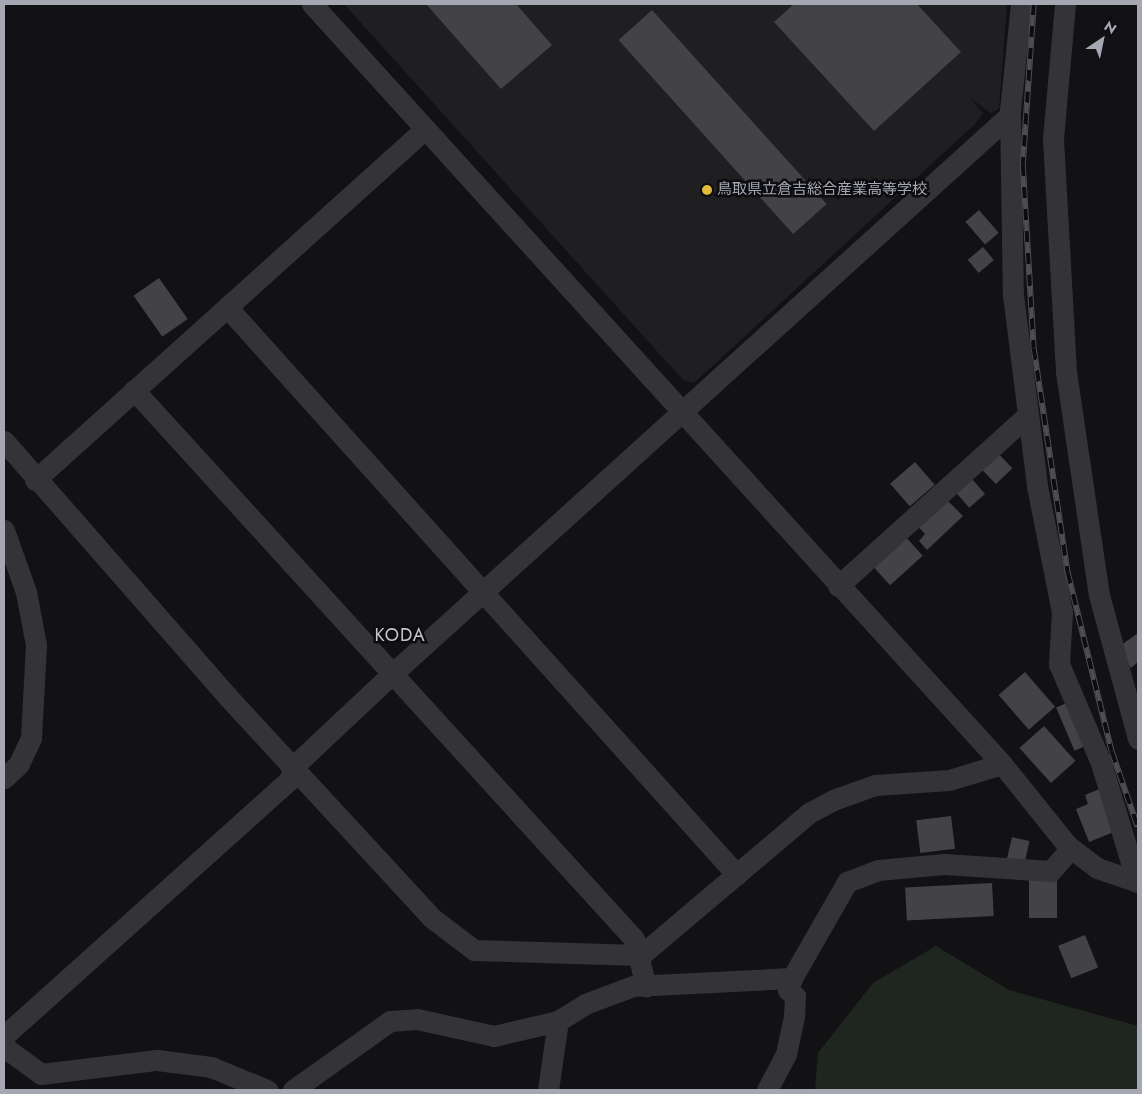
<!DOCTYPE html>
<meta charset="utf-8">
<style>
body{margin:0}
#map{position:relative;width:1142px;height:1094px;overflow:hidden;background:#121214;font-family:Jost,"Noto Sans JP",sans-serif}
div>[style]{position:absolute}
.built>*{inset:0;background:#1f1e21}
.green>*{inset:0;background:#1f2620}
.building>*{inset:0;background:#424247;transform-origin:0 0}
.minor>*{height:21px;margin:-10.5px;padding:0 10.5px;transform-origin:10.5px;border-radius:10.5px;background:#343438}
.rail>*{height:5.5px;margin-top:-2.75px;transform-origin:0;background:repeating-linear-gradient(90deg,#0d0d0f 0 11px,#4d4e53 0 22px);box-sizing:border-box;border-block:1px solid #4d4e53}
.dots>*{width:14px;height:14px;translate:-50% -50%;box-sizing:border-box;border:2px solid #0d0d0f;border-radius:50%}
span{translate:-50% -50%;white-space:nowrap;text-align:center;line-height:1.15;-webkit-text-stroke:5px #0d0d0f;paint-order:stroke}
.poi-label{font-size:15px;color:#a5a8b3}
.left{translate:0 -50%;text-align:left}
.quarter-label{font-size:18px;color:#c5c7cf;letter-spacing:1px}
.frame{position:absolute;inset:0;border:5px solid #a5a8b3;pointer-events:none}
.north{position:absolute;left:1077px;top:15px;width:50px;height:50px;-webkit-text-stroke:4px #0d0d0f;paint-order:stroke;rotate:34deg;font-size:14px;font-weight:700;line-height:20px;text-align:center;color:#a5a8b3}
.north::after{content:'';display:block;margin:auto;width:18px;height:22px;background:#a5a8b3;clip-path:polygon(50% 0,100% 100%,50% 72%,0 100%)}
</style>
<div id="map">
<div class="built">
<i style="clip-path:polygon(344px 4px,1007px 4px,999px 109px,991px 113px,970px 98px,983px 113px,975px 124px,694px 383px,683px 380px)"></i>
</div>
<div class="green">
<i style="clip-path:polygon(936px 946px,1009px 990px,1138px 1026px,1138px 1090px,815px 1090px,818px 1053px,873px 983px)"></i>
</div>
<div class="building">
<i style="clip-path:polygon(426px 4px,516px 4px,552px 45px,501px 89px)"></i>
<i style="clip-path:polygon(794px 4px,917px 4px,961px 52px,874px 131px,774px 22px)"></i>
<i style="left:652px;top:10px;width:261px;height:45px;rotate:48deg"></i>
<i style="left:979px;top:210px;width:30px;height:18px;rotate:49deg"></i>
<i style="left:983px;top:247px;width:17px;height:20px;rotate:50deg"></i>
<i style="left:159px;top:278px;width:50px;height:31px;rotate:55deg"></i>
<i style="left:993px;top:448px;width:28px;height:23px;rotate:46deg"></i>
<i style="left:915px;top:462px;width:30px;height:33px;rotate:49deg"></i>
<i style="left:966px;top:472px;width:29px;height:21px;rotate:49deg"></i>
<i style="clip-path:polygon(943px 496px,963px 516px,927px 550px,919px 541px,925px 534px,915px 523px)"></i>
<i style="left:904px;top:535px;width:28px;height:44px;rotate:48deg"></i>
<i style="clip-path:polygon(1138px 633px,1138px 662px,1131px 668px,1117px 648px)"></i>
<i style="left:1025px;top:672px;width:46px;height:35px;rotate:49deg"></i>
<i style="left:1069px;top:702px;width:47px;height:14px;rotate:67deg"></i>
<i style="left:1044px;top:726px;width:47px;height:33px;rotate:48deg"></i>
<i style="clip-path:polygon(1102px 788px,1119px 830px,1089px 842px,1076px 809px,1088px 804px,1085px 795px)"></i>
<i style="left:951px;top:816px;width:33px;height:35px;rotate:83deg"></i>
<i style="left:1012px;top:837px;width:18px;height:25px;rotate:13deg"></i>
<i style="left:1029px;top:878px;width:28px;height:40px"></i>
<i style="left:992px;top:883px;width:33px;height:87px;rotate:87deg"></i>
<i style="left:1085px;top:935px;width:35px;height:29px;rotate:68deg"></i>
</div>
<div class="minor">
<i style="left:312px;top:4px;width:1026px;rotate:47.76deg"></i>
<i style="left:1002px;top:764px;width:105px;rotate:51.2deg"></i>
<i style="left:1068px;top:846px;width:36px;rotate:37deg"></i>
<i style="left:1097px;top:868px;width:43px;rotate:18.9deg"></i>
<i style="left:1021px;top:4px;width:107px;rotate:95.9deg"></i>
<i style="left:1010px;top:110px;width:185px;rotate:89.1deg"></i>
<i style="left:1013px;top:295px;width:193px;rotate:82.8deg"></i>
<i style="left:1037px;top:486px;width:128px;rotate:78.8deg"></i>
<i style="left:1062px;top:612px;width:52px;rotate:93.3deg"></i>
<i style="left:1059px;top:664px;width:108px;rotate:67deg"></i>
<i style="left:1101px;top:763px;width:124px;rotate:73.2deg"></i>
<i style="left:1065px;top:4px;width:136px;rotate:95.1deg"></i>
<i style="left:1053px;top:139px;width:233px;rotate:86.8deg"></i>
<i style="left:1066px;top:372px;width:225px;rotate:81.6deg"></i>
<i style="left:1099px;top:595px;width:149px;rotate:74.8deg"></i>
<i style="left:227px;top:307px;width:763px;rotate:48.08deg"></i>
<i style="left:134px;top:390px;width:743px;rotate:47.67deg"></i>
<i style="left:634px;top:939px;width:49px;rotate:75.7deg"></i>
<i style="left:4px;top:441px;width:340px;rotate:48.8deg"></i>
<i style="left:228px;top:697px;width:301px;rotate:47.3deg"></i>
<i style="left:432px;top:918px;width:53px;rotate:37.3deg"></i>
<i style="left:474px;top:950px;width:167px;rotate:1.7deg"></i>
<i style="left:641px;top:955px;width:220px;rotate:-40.2deg"></i>
<i style="left:809px;top:813px;width:27px;rotate:-28deg"></i>
<i style="left:833px;top:800px;width:45px;rotate:-19.7deg"></i>
<i style="left:875px;top:785px;width:74px;rotate:-3.9deg"></i>
<i style="left:949px;top:780px;width:55px;rotate:-16.8deg"></i>
<i style="left:35px;top:480px;width:525px;rotate:-41.99deg"></i>
<i style="left:4px;top:530px;width:66px;rotate:70.5deg"></i>
<i style="left:26px;top:592px;width:54px;rotate:79.3deg"></i>
<i style="left:36px;top:645px;width:93px;rotate:93.1deg"></i>
<i style="left:31px;top:738px;width:29px;rotate:115deg"></i>
<i style="left:19px;top:764px;width:21px;rotate:137deg"></i>
<i style="left:838px;top:586px;width:256px;rotate:-42deg"></i>
<i style="left:4px;top:1036px;width:383px;rotate:-41.9deg"></i>
<i style="left:289px;top:780px;width:16px;rotate:-68deg"></i>
<i style="left:295px;top:765px;width:132px;rotate:-43.2deg"></i>
<i style="left:391px;top:675px;width:835px;rotate:-42.14deg"></i>
<i style="left:4px;top:1047px;width:46px;rotate:36.1deg"></i>
<i style="left:41px;top:1074px;width:117px;rotate:-6.9deg"></i>
<i style="left:157px;top:1060px;width:54px;rotate:7.4deg"></i>
<i style="left:211px;top:1067px;width:61px;rotate:22.3deg"></i>
<i style="left:293px;top:1090px;width:119px;rotate:-35.4deg"></i>
<i style="left:390px;top:1021px;width:27px;rotate:-4deg"></i>
<i style="left:417px;top:1019px;width:79px;rotate:12.4deg"></i>
<i style="left:494px;top:1036px;width:66px;rotate:-13.2deg"></i>
<i style="left:558px;top:1021px;width:32px;rotate:-32deg"></i>
<i style="left:585px;top:1004px;width:51px;rotate:-20.6deg"></i>
<i style="left:633px;top:986px;width:159px;rotate:-2.9deg"></i>
<i style="left:548px;top:1090px;width:70px;rotate:-81.8deg"></i>
<i style="left:767px;top:1090px;width:41px;rotate:-62.2deg"></i>
<i style="left:786px;top:1054px;width:38px;rotate:-78deg"></i>
<i style="left:794px;top:1017px;width:21px;rotate:-87deg"></i>
<i style="left:795px;top:996px;width:9px;rotate:-139deg"></i>
<i style="left:788px;top:990px;width:13px;rotate:-72deg"></i>
<i style="left:792px;top:978px;width:111px;rotate:-60.2deg"></i>
<i style="left:847px;top:882px;width:33px;rotate:-21deg"></i>
<i style="left:878px;top:870px;width:66px;rotate:-5.2deg"></i>
<i style="left:944px;top:864px;width:107px;rotate:3.7deg"></i>
<i style="left:1051px;top:871px;width:30px;rotate:-49deg"></i>
</div>
<div class="rail">
<i style="left:1034px;top:4px;width:161px;rotate:93.9deg"></i>
<i style="left:1023px;top:165px;width:184px;rotate:86.6deg"></i>
<i style="left:1034px;top:349px;width:227px;rotate:81.4deg"></i>
<i style="left:1068px;top:573px;width:184px;rotate:76.2deg"></i>
<i style="left:1112px;top:752px;width:79px;rotate:70.9deg"></i>
</div>
<div class="dots">
<i style="left:707px;top:190px;background:#e2bb3c"></i>
</div>
<div class="poi-label">
<span class="left" style="left:717px;top:190px">鳥取県立倉吉総合産業高等学校</span>
</div>
<div class="quarter-label">
<span style="left:400px;top:635px">KODA</span>
</div>
<div class="frame"></div>
<div class="north">N</div>
</div>
